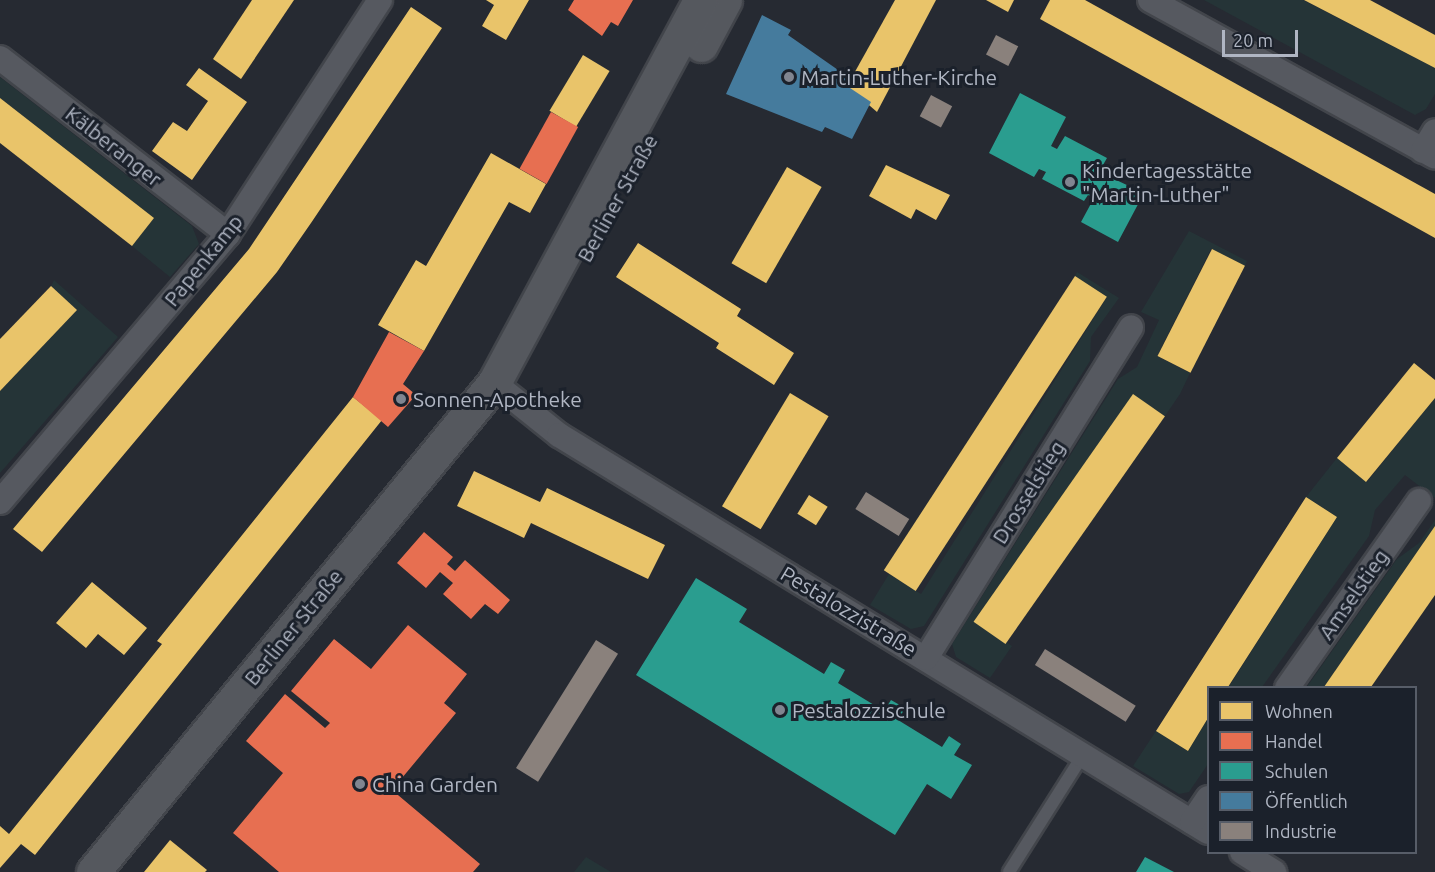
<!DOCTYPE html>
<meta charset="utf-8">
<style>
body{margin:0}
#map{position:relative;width:1435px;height:872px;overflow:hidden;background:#262a32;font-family:Ubuntu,sans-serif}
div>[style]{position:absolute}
.green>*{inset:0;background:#253437}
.homes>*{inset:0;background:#e9c46a;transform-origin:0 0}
.shops>*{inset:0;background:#e76f51;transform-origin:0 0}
.schools>*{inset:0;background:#2a9d8f}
.public>*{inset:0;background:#457b9d}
.industry>*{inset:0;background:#8a817c;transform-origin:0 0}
.roads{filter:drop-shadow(2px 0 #42454b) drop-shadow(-2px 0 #42454b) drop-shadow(0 2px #42454b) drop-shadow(0 -2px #42454b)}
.lane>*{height:12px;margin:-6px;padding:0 6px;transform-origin:6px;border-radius:6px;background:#565960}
.street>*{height:24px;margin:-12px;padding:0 12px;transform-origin:12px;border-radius:12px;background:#565960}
.secondary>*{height:33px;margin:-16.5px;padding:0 16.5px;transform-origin:16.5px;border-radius:16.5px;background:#55585e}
.dots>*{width:16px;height:16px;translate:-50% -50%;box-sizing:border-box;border:3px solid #1b212b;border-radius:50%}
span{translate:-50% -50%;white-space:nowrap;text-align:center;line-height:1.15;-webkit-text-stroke:6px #1b212b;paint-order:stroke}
.poi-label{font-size:21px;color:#b0b6c3}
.left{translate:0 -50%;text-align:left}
.street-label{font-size:21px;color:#b0b6c3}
.legend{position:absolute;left:1207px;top:686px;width:210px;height:168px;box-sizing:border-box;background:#1b212b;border:2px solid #575d68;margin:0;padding:8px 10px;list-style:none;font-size:18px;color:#b0b6c3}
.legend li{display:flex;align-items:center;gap:12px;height:30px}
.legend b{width:30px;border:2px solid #575d68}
.scale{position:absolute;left:1222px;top:30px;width:76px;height:27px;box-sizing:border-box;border:3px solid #b0b6c3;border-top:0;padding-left:8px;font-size:18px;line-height:21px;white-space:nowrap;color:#b0b6c3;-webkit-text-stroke:4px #1b212b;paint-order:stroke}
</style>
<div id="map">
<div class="green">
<i style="clip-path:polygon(1204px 0,1303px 0,1435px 68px,1435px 94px,1426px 109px,1415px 115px)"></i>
<i style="clip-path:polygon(0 77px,192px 226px,199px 244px,170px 277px,132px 246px,154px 218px,0 98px)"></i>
<i style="clip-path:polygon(1189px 231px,1247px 261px,1245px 266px,1211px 249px,1157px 356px,1190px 373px,1180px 394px,1165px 416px,1133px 395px,980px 625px,1012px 646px,990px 678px,956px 657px,952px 644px,1118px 379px,1137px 367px,1159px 320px,1141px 312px)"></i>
<i style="clip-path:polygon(1077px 272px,1119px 298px,1091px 337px,1090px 361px,924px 626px,911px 629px,870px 605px,889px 574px,921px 594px,1107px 297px,1075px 276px)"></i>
<i style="clip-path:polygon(54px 280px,118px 337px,0 473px,0 391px,77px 310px,51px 286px)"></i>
<i style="clip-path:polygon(1435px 398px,1435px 498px,1405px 475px,1375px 510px,1369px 536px,1262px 687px,1228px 688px,1337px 517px,1306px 497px,1337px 458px,1367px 482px)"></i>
<i style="clip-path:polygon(1435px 520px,1435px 526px,1324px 687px,1306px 688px,1397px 559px,1419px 543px)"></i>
<i style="clip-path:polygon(1208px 718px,1208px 764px,1189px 792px,1179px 794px,1133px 766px,1156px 731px,1188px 751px)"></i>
<i style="clip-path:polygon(586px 857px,611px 872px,574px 872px)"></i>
</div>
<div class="homes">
<i style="clip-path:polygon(252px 0,294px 0,241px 79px,213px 59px)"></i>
<i style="clip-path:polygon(486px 0,529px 0,506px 40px,482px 26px,494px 5px)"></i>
<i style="clip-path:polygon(895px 0,936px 0,877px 112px,847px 86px)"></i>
<i style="clip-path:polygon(986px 0,1014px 0,1008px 12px)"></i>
<i style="clip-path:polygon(1050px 0,1085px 0,1435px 194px,1435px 238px,1040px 19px)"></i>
<i style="clip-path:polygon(1304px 0,1370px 0,1435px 35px,1435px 68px)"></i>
<i style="clip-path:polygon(411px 7px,442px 28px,311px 223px,277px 272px,42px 552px,13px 529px,249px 249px)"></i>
<i style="left:583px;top:55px;width:31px;height:65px;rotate:31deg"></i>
<i style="clip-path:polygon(199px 68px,247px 102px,192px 180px,152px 151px,173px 122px,187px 131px,208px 101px,186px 85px)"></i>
<i style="clip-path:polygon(0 98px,154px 218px,132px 246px,0 143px)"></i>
<i style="clip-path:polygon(491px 153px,546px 184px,530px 213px,509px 202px,424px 351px,378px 325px,416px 260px,426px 266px)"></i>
<i style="clip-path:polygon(886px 165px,950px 195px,936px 220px,916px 209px,911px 219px,869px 196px)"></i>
<i style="left:787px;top:167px;width:40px;height:111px;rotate:30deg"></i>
<i style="clip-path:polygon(638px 243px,741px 309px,737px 316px,794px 353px,774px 385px,716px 348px,719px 343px,616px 277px)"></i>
<i style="left:1212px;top:249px;width:37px;height:120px;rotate:27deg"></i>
<i style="left:1075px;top:276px;width:38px;height:351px;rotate:33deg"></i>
<i style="clip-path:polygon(51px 286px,77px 310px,0 391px,0 339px)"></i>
<i style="clip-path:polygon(1414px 363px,1435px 380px,1435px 398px,1366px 482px,1337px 458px)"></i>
<i style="left:790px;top:393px;width:45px;height:132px;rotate:31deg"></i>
<i style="left:1133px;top:394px;width:39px;height:278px;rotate:35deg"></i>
<i style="clip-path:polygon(353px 397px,382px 420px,35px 855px,21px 844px,0 868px,0 826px,9px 834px,162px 644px,157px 641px)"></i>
<i style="clip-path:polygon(474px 471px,540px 502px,547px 488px,665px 545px,648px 579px,531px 523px,524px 538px,457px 506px)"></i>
<i style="left:809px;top:495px;width:22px;height:22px;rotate:32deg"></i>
<i style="clip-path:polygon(1306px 497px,1337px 517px,1228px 687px,1208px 688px,1208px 718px,1188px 751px,1156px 731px)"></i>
<i style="clip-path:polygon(1435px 526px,1435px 595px,1371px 687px,1324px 687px)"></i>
<i style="clip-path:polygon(92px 582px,147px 628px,124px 655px,98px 634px,86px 648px,56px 623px)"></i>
<i style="clip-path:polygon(170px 840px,207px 870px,205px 872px,144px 872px)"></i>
</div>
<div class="shops">
<i style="clip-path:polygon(574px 0,633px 0,618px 26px,611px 22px,602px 36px,568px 10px)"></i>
<i style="left:551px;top:112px;width:31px;height:65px;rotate:29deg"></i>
<i style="clip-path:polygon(389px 332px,424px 351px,403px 384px,416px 395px,388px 427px,353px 397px)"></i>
<i style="clip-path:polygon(424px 532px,453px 557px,447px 564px,455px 571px,465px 560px,510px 600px,498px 614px,485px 604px,471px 619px,443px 594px,453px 583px,440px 572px,426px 588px,397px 563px)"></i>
<i style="clip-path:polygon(408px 625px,467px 674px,444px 703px,456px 713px,392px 790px,480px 864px,473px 872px,279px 872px,233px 833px,283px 773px,246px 741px,285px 694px,325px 728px,330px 723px,291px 691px,334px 639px,371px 669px)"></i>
</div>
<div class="schools">
<i style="clip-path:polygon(1020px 93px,1066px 117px,1051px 146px,1057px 149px,1065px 136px,1107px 158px,1099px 172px,1144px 193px,1118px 242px,1081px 222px,1094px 198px,1088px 195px,1084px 201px,1042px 179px,1046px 172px,1039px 169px,1034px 177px,989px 153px)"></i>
<i style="clip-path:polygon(696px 578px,747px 609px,739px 622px,824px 674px,831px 662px,845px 670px,838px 683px,884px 711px,891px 700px,905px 708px,898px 720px,942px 747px,949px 736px,961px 744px,954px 755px,972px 765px,951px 799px,927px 784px,895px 835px,636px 675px)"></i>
<i style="clip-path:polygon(1145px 857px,1174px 872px,1136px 872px)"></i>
</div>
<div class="public">
<i style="clip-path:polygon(762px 15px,791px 30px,788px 35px,851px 79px,847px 86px,871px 102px,852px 139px,825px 127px,822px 132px,726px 94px)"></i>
</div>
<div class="industry">
<i style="left:996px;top:35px;width:25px;height:22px;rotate:27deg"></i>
<i style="left:931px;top:95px;width:24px;height:24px;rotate:28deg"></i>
<i style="left:866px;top:492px;width:51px;height:20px;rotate:32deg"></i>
<i style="left:596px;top:640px;width:26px;height:151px;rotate:32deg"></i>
<i style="left:1045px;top:649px;width:107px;height:19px;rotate:32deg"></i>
</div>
<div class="roads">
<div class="lane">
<i style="left:1009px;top:872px;width:138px;rotate:-57.7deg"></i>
</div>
<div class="street">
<i style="left:1150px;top:0;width:325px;rotate:28.8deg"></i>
<i style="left:0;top:58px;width:288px;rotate:37.7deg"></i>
<i style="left:1423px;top:151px;width:23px;rotate:-59deg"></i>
<i style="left:494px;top:383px;width:83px;rotate:38.7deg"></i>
<i style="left:559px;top:435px;width:761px;rotate:31.45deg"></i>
<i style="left:0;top:502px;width:352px;rotate:-49.6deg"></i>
<i style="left:228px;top:234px;width:279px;rotate:-57deg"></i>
<i style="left:926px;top:658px;width:389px;rotate:-58.2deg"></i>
<i style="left:1287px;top:688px;width:229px;rotate:-54.8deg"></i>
<i style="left:1192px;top:822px;width:29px;rotate:-56deg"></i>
<i style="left:1242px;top:852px;width:38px;rotate:32deg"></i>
</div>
<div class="secondary">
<i style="left:701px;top:45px;width:51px;rotate:-61.9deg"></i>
<i style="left:93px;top:872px;width:632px;rotate:-50.65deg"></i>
<i style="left:494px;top:383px;width:435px;rotate:-61.7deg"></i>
</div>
</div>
<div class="dots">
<i style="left:789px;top:77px;background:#808590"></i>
<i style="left:1070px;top:182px;background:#808590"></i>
<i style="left:401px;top:399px;background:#808590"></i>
<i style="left:780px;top:710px;background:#808590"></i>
<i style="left:360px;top:784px;background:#808590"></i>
</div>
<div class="poi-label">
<span class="left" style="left:801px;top:77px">Martin-Luther-Kirche</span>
<span class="left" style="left:1082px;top:182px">Kindertagesstätte<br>"Martin-Luther"</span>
<span class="left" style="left:413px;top:399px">Sonnen-Apotheke</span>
<span class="left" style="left:792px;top:710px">Pestalozzischule</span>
<span class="left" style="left:372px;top:784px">China Garden</span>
</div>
<div class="street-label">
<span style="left:114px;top:146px;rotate:38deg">Kälberanger</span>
<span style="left:617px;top:198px;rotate:-61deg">Berliner Straße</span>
<span style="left:203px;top:260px;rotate:-51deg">Papenkamp</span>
<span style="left:1028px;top:492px;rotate:-58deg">Drosselstieg</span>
<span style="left:1353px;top:594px;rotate:-55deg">Amselstieg</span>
<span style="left:849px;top:611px;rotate:31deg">Pestalozzistraße</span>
<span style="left:293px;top:627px;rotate:-51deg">Berliner Straße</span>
</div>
<ul class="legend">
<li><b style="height:16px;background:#e9c46a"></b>Wohnen</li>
<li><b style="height:16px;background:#e76f51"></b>Handel</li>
<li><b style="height:16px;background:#2a9d8f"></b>Schulen</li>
<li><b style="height:16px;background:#457b9d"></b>Öffentlich</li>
<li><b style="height:16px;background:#8a817c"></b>Industrie</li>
</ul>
<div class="scale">20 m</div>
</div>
